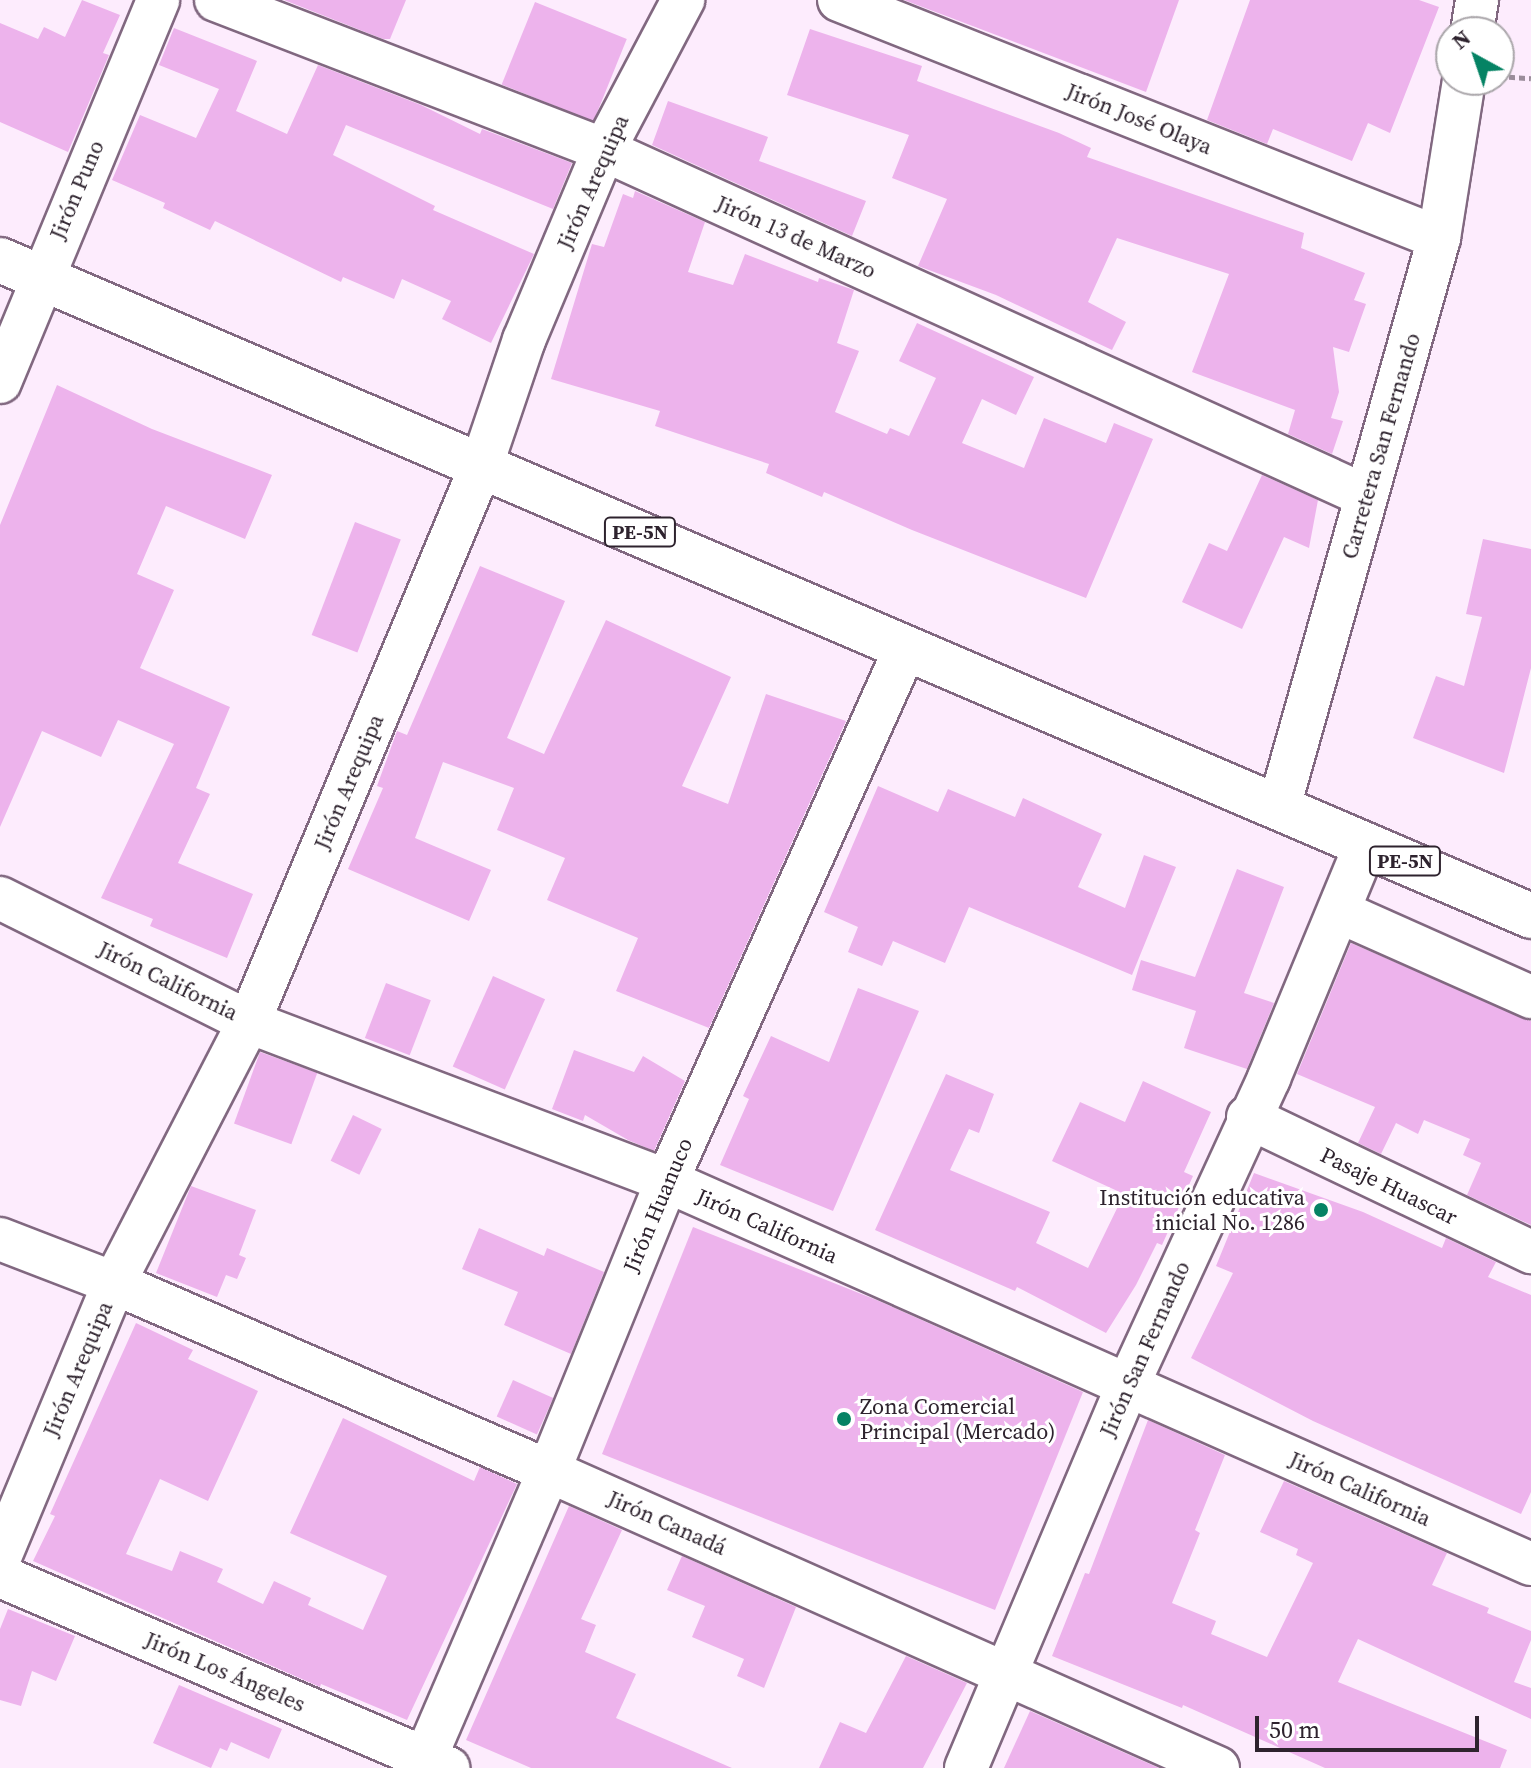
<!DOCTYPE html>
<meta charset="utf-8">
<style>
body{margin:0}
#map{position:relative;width:1531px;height:1768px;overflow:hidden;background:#fdecfd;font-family:"Source Serif 4",serif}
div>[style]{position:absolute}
.building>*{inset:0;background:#edb3ec;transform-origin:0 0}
.path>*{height:5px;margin-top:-2.5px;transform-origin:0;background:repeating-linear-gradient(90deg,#9a8c9a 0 6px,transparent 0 10px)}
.roads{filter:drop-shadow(2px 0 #816880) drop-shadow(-2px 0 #816880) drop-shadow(0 2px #816880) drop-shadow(0 -2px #816880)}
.minor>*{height:42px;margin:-21px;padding:0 21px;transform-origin:21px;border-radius:21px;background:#fff}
.highway>*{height:44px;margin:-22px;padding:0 22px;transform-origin:22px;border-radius:22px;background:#fff}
.dots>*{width:22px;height:22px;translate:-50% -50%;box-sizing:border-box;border:4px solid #fff;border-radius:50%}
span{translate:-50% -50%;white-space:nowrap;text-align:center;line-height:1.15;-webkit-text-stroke:6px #fff;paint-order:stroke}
.shield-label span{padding:2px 6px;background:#fff;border:2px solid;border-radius:6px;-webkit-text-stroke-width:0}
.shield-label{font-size:20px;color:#2e232e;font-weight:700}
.street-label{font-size:22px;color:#2e232e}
.poi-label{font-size:22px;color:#2e232e}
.right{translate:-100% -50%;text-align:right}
.left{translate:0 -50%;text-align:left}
.north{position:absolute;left:1435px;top:16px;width:80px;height:80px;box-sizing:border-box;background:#fff;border:2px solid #aba7ab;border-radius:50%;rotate:320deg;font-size:22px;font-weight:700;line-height:32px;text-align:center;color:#2e232e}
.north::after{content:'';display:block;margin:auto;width:28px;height:36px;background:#058364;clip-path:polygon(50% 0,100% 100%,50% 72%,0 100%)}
.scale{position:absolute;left:1255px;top:1716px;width:224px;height:36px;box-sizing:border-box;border:4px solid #2e232e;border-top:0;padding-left:10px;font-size:24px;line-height:28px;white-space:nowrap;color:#2e232e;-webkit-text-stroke:6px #fff;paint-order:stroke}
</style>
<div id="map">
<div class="building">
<i style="clip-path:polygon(82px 0,120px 15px,103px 53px,109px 55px,68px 152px,0 122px,0 23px,38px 39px,44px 27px,65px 37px)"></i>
<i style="clip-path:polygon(284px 0,406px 0,390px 39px,383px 39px)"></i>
<i style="clip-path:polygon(904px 0,1179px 0,1146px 92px)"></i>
<i style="clip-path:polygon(1250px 0,1419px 0,1439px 7px,1390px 133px,1368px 123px,1352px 161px,1273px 129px,1267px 144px,1207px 120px)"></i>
<i style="left:535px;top:2px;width:99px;height:89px;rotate:22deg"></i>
<i style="clip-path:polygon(174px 28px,257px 61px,236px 111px,287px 134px,318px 65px,421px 105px,480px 134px,482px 129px,572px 163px,553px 209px,346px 125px,333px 155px,435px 206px,433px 210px,534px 254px,491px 343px,442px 319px,451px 301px,402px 279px,394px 299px,343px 277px,341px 282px,215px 221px,210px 230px,163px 208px,165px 203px,112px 180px,140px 115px,196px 138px,219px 89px,159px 65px)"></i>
<i style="clip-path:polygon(810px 29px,922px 66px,917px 81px,1059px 133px,1091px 148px,1087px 157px,1304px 233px,1301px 248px,1365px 273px,1354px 300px,1366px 304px,1349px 352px,1333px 347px,1339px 392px,1331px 418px,1343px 421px,1332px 454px,1288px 434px,1295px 410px,1192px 372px,1229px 274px,1117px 238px,1088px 302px,1126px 322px,1112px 350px,996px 295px,918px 266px,947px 199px,892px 178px,909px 135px,787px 95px)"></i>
<i style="clip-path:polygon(668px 101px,768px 137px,759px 161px,866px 201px,852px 236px,652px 145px)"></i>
<i style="clip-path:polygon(635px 191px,705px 222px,688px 272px,733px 285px,745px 254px,818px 282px,819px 278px,854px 290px,837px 343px,859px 351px,835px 412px,887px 434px,890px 428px,909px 436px,936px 378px,899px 361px,917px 323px,1034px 377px,1016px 415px,982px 399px,962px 443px,1024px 468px,1044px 418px,1106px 443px,1114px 423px,1153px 439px,1086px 598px,912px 530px,824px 492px,822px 497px,766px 473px,769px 464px,655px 426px,660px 411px,551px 379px,592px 244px,604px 247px,623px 194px,633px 198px)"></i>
<i style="clip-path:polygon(57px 385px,152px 429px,272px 475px,245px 539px,166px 506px,137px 574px,174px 590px,140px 668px,230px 707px,196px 788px,210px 794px,178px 863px,253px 894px,227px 958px,150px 926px,153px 919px,101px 898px,174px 744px,118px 720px,101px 757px,42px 731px,0 827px,0 525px)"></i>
<i style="clip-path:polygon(1262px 475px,1318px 500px,1309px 548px,1284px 537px,1242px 629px,1182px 602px,1209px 543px,1227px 551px)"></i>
<i style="left:355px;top:522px;width:49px;height:121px;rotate:21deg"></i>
<i style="clip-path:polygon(1483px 539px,1531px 549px,1531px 668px,1504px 773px,1413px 738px,1436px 676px,1464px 686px,1482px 617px,1466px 614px)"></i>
<i style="clip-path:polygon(480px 566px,565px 601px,507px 738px,544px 754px,606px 620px,731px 677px,682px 786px,728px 804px,766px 694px,846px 721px,709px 1028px,616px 991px,638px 938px,547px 900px,565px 858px,497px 830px,514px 788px,443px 762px,415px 838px,491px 870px,469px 921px,348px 869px,383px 788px,377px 786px,397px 731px,407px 735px)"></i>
<i style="clip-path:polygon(878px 786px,938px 812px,948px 789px,1015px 817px,1023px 798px,1102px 834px,1078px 887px,1125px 908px,1144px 855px,1176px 867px,1132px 975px,969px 907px,945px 963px,893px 941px,882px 966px,848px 952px,858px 927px,824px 912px)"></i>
<i style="clip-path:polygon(1237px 869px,1284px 887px,1244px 993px,1274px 1003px,1247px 1069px,1184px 1048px,1196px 1011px,1132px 990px,1141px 960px,1195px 977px)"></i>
<i style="clip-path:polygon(1351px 943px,1531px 1021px,1531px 1225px,1467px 1195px,1481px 1163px,1463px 1155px,1470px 1139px,1424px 1120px,1418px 1134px,1396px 1123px,1381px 1154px,1358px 1143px,1375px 1107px,1297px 1074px)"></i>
<i style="left:493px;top:976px;width:57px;height:99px;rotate:24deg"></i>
<i style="left:386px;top:983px;width:48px;height:59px;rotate:21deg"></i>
<i style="clip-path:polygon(858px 988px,919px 1011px,833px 1211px,720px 1165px,749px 1099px,743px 1096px,771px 1036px,829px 1062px)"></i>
<i style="clip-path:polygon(574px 1050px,634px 1072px,643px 1056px,685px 1081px,654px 1151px,628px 1140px,585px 1115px,583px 1121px,552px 1109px)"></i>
<i style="left:260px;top:1052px;width:61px;height:76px;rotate:20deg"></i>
<i style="clip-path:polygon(946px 1074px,994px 1094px,979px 1133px,969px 1129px,950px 1170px,1050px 1212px,1036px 1243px,1088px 1268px,1124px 1194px,1052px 1161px,1080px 1102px,1125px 1122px,1143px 1081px,1211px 1112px,1184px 1172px,1193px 1176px,1162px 1245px,1157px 1243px,1136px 1285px,1106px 1333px,1017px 1287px,1015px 1291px,875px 1230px)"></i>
<i style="left:353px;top:1115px;width:32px;height:51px;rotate:26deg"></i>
<i style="clip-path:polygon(1254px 1173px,1363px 1212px,1442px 1248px,1446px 1238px,1496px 1262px,1488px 1277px,1531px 1295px,1531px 1492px,1521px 1514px,1313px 1421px,1191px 1358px,1233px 1273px,1216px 1266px)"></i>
<i style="clip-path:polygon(191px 1186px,256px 1210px,239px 1255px,246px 1258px,237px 1279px,226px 1275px,217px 1297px,156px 1273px)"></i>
<i style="clip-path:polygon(693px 1227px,879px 1301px,1083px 1392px,995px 1610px,602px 1454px)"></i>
<i style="clip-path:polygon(479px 1228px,544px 1256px,547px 1248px,604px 1272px,571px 1354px,504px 1325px,518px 1292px,462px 1269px)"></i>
<i style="clip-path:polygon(136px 1323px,193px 1350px,188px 1359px,258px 1391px,208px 1501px,160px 1479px,126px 1554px,172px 1571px,180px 1551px,223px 1569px,217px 1582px,263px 1604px,274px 1581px,311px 1598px,308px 1605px,363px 1630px,387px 1576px,290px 1533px,343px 1418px,474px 1481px,480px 1467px,517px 1484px,407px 1720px,321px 1684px,320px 1687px,33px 1561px,55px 1516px,50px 1514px)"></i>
<i style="left:513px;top:1380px;width:44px;height:40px;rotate:24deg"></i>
<i style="clip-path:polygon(1148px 1420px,1225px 1455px,1195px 1530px,1200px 1533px,1172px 1603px,1216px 1621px,1211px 1634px,1267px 1657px,1313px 1563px,1296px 1555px,1298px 1549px,1260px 1532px,1284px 1481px,1447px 1553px,1432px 1585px,1489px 1608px,1487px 1613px,1531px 1631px,1531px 1640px,1514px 1682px,1531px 1688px,1531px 1719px,1358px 1639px,1338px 1682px,1507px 1750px,1500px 1768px,1325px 1768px,1183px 1705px,1182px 1708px,1052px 1656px,1085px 1573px,1089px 1574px)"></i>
<i style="clip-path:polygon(569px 1506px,622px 1530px,581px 1619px,596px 1625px,585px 1652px,636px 1674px,616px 1718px,732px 1768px,531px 1768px,466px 1740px)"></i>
<i style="clip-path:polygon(682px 1556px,796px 1607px,764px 1688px,737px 1676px,744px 1659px,692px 1637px,705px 1606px,667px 1590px)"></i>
<i style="clip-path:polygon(8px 1609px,75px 1636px,56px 1681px,32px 1671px,21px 1706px,0 1700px,0 1629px)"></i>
<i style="clip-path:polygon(906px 1656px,967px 1683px,923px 1768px,819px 1768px,840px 1722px,866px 1733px)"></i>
<i style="clip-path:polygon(179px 1685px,282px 1729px,269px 1759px,231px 1742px,227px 1751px,220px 1748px,211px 1768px,153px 1743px)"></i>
<i style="clip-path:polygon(1030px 1711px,1159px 1768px,1004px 1768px)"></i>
</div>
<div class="path">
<i style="left:1499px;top:76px;width:32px;rotate:4deg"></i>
</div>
<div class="roads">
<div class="minor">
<i style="left:216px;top:0;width:416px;rotate:21.1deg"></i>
<i style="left:604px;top:150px;width:837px;rotate:24.42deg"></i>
<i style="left:839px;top:0;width:645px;rotate:21.64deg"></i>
<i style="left:1472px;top:32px;width:32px;rotate:-81deg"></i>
<i style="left:0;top:382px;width:413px;rotate:-67.5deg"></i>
<i style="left:1279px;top:807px;width:591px;rotate:-74.29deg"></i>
<i style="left:1439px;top:238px;width:160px;rotate:-81deg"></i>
<i style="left:0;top:898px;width:278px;rotate:26.5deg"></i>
<i style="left:249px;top:1022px;width:447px;rotate:20.8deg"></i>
<i style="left:667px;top:1181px;width:945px;rotate:23.91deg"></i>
<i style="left:1340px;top:912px;width:209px;rotate:24deg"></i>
<i style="left:1248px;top:1117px;width:314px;rotate:25.5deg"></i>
<i style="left:0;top:1239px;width:122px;rotate:21.1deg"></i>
<i style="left:114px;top:1283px;width:474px;rotate:23.4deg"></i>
<i style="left:549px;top:1471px;width:732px;rotate:23.94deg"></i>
<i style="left:0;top:1557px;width:297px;rotate:-67.4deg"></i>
<i style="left:114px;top:1283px;width:294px;rotate:-62.7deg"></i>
<i style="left:249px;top:1022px;width:605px;rotate:-67.34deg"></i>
<i style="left:482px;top:464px;width:131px;rotate:-71.3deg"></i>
<i style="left:524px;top:340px;width:206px;rotate:-67.2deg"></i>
<i style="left:604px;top:150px;width:170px;rotate:-62.2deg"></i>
<i style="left:0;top:1576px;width:488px;rotate:23.2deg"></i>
<i style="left:421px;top:1768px;width:323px;rotate:-66.7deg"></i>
<i style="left:549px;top:1471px;width:313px;rotate:-67.9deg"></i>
<i style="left:667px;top:1181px;width:585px;rotate:-65.89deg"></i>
<i style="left:966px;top:1768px;width:414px;rotate:-67.1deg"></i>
<i style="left:1127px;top:1387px;width:340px;rotate:-65.3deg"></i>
<i style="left:1269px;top:1078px;width:253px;rotate:-67.5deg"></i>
</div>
<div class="highway">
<i style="left:0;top:260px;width:1666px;rotate:23.19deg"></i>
</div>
</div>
<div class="dots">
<i style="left:1321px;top:1210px;background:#058364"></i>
<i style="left:844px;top:1419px;background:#058364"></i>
</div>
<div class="shield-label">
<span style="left:640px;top:532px">PE-5N</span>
<span style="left:1405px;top:861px">PE-5N</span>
</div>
<div class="street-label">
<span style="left:1139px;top:119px;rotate:22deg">Jirón José Olaya</span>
<span style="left:593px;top:182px;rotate:-66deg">Jirón Arequipa</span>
<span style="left:77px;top:190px;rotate:-67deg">Jirón Puno</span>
<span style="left:796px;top:237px;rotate:24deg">Jirón 13 de Marzo</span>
<span style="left:1381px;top:446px;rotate:-74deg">Carretera San Fernando</span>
<span style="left:349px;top:782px;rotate:-67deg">Jirón Arequipa</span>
<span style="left:168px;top:981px;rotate:26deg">Jirón California</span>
<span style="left:1389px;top:1186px;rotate:26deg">Pasaje Huascar</span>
<span style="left:658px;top:1205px;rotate:-67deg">Jirón Huanuco</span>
<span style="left:767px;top:1226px;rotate:24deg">Jirón California</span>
<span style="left:1145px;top:1349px;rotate:-66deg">Jirón San Fernando</span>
<span style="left:78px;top:1369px;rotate:-67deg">Jirón Arequipa</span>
<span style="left:1360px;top:1489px;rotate:24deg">Jirón California</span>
<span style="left:667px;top:1523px;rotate:24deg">Jirón Canadá</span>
<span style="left:225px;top:1672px;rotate:23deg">Jirón Los Ángeles</span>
</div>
<div class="poi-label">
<span class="right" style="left:1305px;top:1210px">Institución educativa<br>inicial No. 1286</span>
<span class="left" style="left:860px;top:1419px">Zona Comercial<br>Principal (Mercado)</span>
</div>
<div class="north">N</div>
<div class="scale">50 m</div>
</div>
